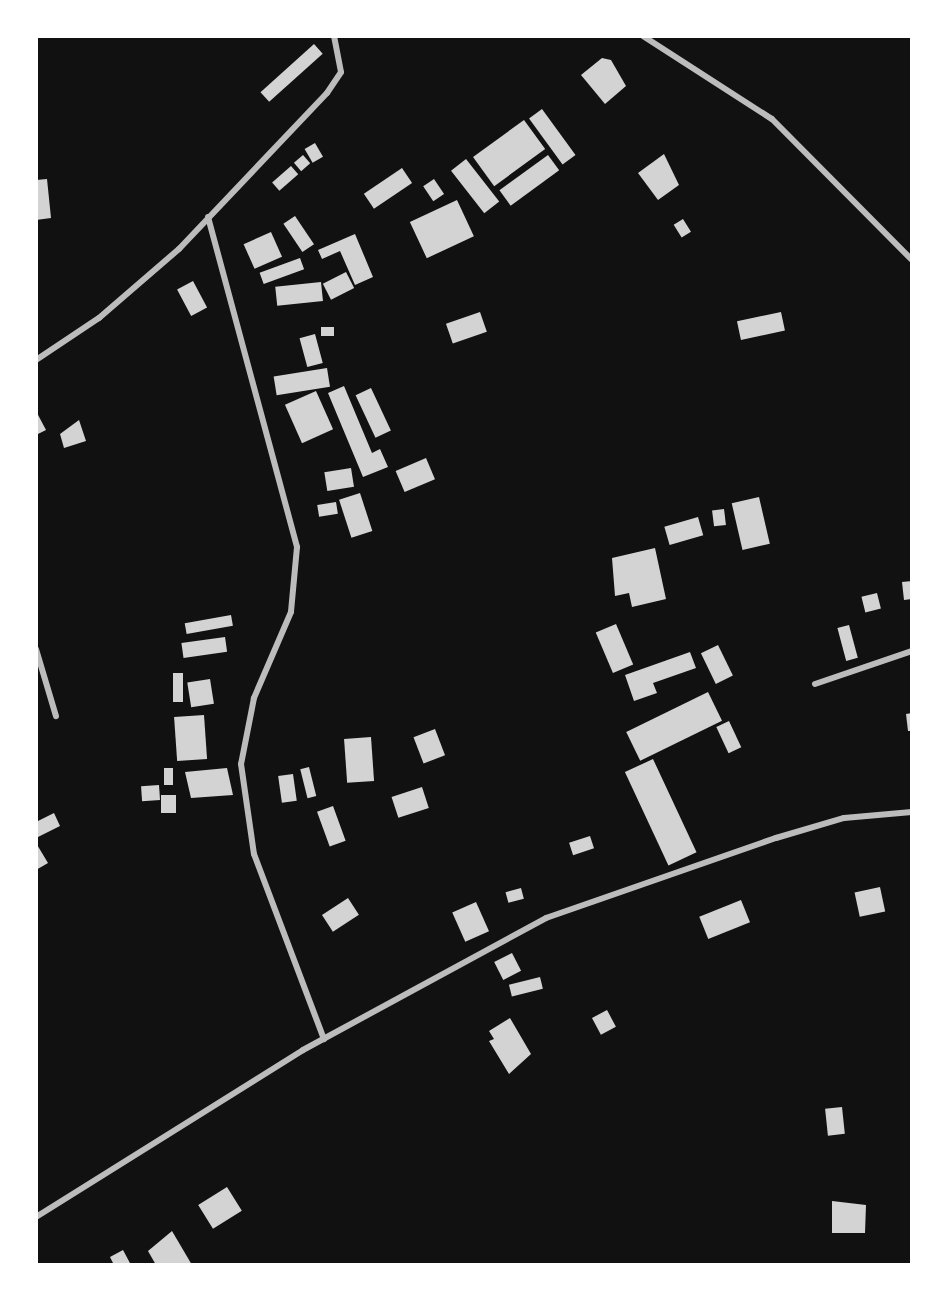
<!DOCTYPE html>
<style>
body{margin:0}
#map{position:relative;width:948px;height:1301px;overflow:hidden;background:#111;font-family:"Public Sans",sans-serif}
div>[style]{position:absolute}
.building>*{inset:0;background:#d3d3d3;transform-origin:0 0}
.minor>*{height:6px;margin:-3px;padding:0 3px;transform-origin:3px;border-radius:3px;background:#bcbcbc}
span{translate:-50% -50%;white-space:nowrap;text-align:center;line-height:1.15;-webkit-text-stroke:6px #fff;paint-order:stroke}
.frame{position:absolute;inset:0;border:38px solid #fff;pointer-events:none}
</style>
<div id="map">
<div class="building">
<i style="left:314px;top:44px;width:13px;height:72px;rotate:48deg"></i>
<i style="clip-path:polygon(602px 58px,611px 60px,626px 86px,605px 104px,581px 75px)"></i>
<i style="left:542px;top:109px;width:57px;height:16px;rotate:54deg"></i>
<i style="left:524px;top:120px;width:36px;height:63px;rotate:54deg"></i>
<i style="left:315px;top:143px;width:16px;height:12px;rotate:60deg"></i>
<i style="clip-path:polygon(664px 154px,679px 185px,658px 200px,638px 173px)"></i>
<i style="left:303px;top:155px;width:11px;height:12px;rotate:49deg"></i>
<i style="left:548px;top:155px;width:19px;height:60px;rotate:54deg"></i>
<i style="left:466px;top:159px;width:54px;height:19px;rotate:52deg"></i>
<i style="left:291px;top:166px;width:11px;height:25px;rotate:49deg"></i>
<i style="left:402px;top:168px;width:18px;height:46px;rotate:56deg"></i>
<i style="clip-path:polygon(47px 179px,51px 218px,36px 220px,36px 180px)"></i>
<i style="left:434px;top:179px;width:18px;height:13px;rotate:56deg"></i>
<i style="left:457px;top:200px;width:40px;height:52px;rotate:65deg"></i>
<i style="left:295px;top:216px;width:34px;height:14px;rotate:56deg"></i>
<i style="left:683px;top:219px;width:15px;height:11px;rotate:58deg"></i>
<i style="left:271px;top:232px;width:27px;height:30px;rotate:66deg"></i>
<i style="clip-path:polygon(355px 234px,373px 277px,355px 285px,340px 251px,322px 259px,318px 250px)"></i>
<i style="left:300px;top:258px;width:12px;height:43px;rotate:70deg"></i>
<i style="left:346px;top:272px;width:18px;height:26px;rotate:63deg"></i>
<i style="left:193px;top:281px;width:30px;height:18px;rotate:62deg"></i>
<i style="left:321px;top:282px;width:19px;height:46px;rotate:84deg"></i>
<i style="left:480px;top:312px;width:21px;height:36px;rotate:71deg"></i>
<i style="left:781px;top:312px;width:19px;height:45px;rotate:78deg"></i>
<i style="left:321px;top:327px;width:13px;height:9px"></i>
<i style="left:315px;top:334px;width:30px;height:16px;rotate:75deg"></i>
<i style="left:327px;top:368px;width:19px;height:54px;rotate:81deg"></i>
<i style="clip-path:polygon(344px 386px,372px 453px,380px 449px,388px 467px,363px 477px,328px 393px)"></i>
<i style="left:371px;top:388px;width:47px;height:17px;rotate:65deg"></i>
<i style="left:316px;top:391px;width:42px;height:34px;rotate:66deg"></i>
<i style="clip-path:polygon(36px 411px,46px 430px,36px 435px)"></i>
<i style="clip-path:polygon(79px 420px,86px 441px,64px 448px,60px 434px)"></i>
<i style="left:426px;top:458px;width:23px;height:33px;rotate:67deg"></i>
<i style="left:351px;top:468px;width:19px;height:27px;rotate:81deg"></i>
<i style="left:360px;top:493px;width:40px;height:22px;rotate:72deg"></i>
<i style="left:759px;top:497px;width:48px;height:28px;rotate:77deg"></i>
<i style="left:336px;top:502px;width:12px;height:19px;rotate:81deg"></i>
<i style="left:724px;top:509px;width:16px;height:12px;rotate:83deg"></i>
<i style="left:698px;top:517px;width:19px;height:35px;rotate:74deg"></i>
<i style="clip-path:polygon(655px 548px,666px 599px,632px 607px,629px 593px,615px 596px,612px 558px)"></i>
<i style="clip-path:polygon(912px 581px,912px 599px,904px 600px,902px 582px)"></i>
<i style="left:877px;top:593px;width:16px;height:16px;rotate:76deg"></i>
<i style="left:231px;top:615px;width:11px;height:47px;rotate:80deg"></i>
<i style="left:616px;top:624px;width:44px;height:22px;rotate:67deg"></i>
<i style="left:849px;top:625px;width:34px;height:12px;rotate:75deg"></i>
<i style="left:225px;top:637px;width:15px;height:44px;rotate:82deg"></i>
<i style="left:718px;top:645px;width:34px;height:19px;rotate:64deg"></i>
<i style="clip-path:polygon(690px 652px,696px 668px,653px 683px,657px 693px,634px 701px,625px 675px)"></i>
<i style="left:173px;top:673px;width:10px;height:29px"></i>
<i style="left:210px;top:679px;width:25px;height:23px;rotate:81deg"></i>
<i style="left:708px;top:692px;width:32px;height:91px;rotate:64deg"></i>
<i style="clip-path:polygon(912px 713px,912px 731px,908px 731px,906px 714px)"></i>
<i style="left:204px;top:715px;width:44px;height:30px;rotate:86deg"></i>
<i style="left:729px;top:721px;width:29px;height:14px;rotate:65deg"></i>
<i style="left:435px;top:729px;width:28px;height:23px;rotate:69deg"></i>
<i style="left:371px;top:737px;width:44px;height:27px;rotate:86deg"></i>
<i style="left:653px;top:759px;width:103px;height:31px;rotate:65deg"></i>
<i style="left:309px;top:767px;width:30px;height:9px;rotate:76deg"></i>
<i style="left:164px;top:768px;width:9px;height:17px"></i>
<i style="clip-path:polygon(227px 768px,233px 795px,191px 798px,185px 772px)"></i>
<i style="left:293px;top:774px;width:27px;height:15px;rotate:82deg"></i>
<i style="left:159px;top:785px;width:15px;height:18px;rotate:86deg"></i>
<i style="left:422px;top:787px;width:22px;height:32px;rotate:72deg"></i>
<i style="left:161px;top:795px;width:15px;height:18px"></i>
<i style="left:333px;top:806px;width:37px;height:17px;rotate:70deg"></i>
<i style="clip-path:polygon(54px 813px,60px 826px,38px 837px,36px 822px)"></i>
<i style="left:590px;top:836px;width:13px;height:22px;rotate:72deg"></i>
<i style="clip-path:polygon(36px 843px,48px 863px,36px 870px)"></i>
<i style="left:880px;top:887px;width:25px;height:26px;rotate:78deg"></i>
<i style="left:521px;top:888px;width:11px;height:16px;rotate:75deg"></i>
<i style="left:348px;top:898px;width:20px;height:31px;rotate:57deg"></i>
<i style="left:741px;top:900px;width:24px;height:45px;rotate:68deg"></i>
<i style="left:476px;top:902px;width:32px;height:26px;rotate:66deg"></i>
<i style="left:512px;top:953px;width:20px;height:20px;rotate:63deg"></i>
<i style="left:540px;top:977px;width:12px;height:32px;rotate:76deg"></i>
<i style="left:607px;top:1010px;width:19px;height:17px;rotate:62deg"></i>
<i style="clip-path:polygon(510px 1018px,531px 1054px,509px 1074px,489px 1041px,494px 1039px,489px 1031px)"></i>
<i style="left:842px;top:1107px;width:27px;height:17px;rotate:84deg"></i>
<i style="left:227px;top:1187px;width:28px;height:34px;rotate:58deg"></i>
<i style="clip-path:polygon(832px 1201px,866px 1205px,865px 1233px,832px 1233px)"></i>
<i style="clip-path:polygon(172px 1231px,192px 1265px,156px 1265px,148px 1251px)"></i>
<i style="clip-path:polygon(123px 1250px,131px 1265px,114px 1265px,110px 1257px)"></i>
</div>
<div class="minor">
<i style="left:643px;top:36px;width:153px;rotate:32.8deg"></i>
<i style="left:772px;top:119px;width:199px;rotate:45.2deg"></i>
<i style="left:208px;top:217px;width:342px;rotate:74.9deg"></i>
<i style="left:297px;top:547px;width:65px;rotate:95.3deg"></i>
<i style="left:291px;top:612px;width:94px;rotate:113.3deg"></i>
<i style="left:254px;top:698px;width:67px;rotate:101.1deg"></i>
<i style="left:241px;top:764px;width:91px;rotate:81.8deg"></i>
<i style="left:254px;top:854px;width:198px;rotate:69.3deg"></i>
<i style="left:36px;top:360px;width:76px;rotate:-33.7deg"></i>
<i style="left:99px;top:318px;width:106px;rotate:-40.8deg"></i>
<i style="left:179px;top:249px;width:215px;rotate:-46.5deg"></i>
<i style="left:327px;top:93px;width:25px;rotate:-56deg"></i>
<i style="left:341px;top:72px;width:37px;rotate:-101deg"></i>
<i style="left:36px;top:649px;width:70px;rotate:73.4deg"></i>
<i style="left:815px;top:684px;width:102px;rotate:-18.8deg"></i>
<i style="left:36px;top:1217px;width:315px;rotate:-32deg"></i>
<i style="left:303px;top:1050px;width:277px;rotate:-28.5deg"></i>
<i style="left:546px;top:918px;width:244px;rotate:-19.2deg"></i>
<i style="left:776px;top:838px;width:71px;rotate:-16.4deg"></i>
<i style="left:844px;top:818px;width:68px;rotate:-5deg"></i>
</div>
<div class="frame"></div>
</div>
